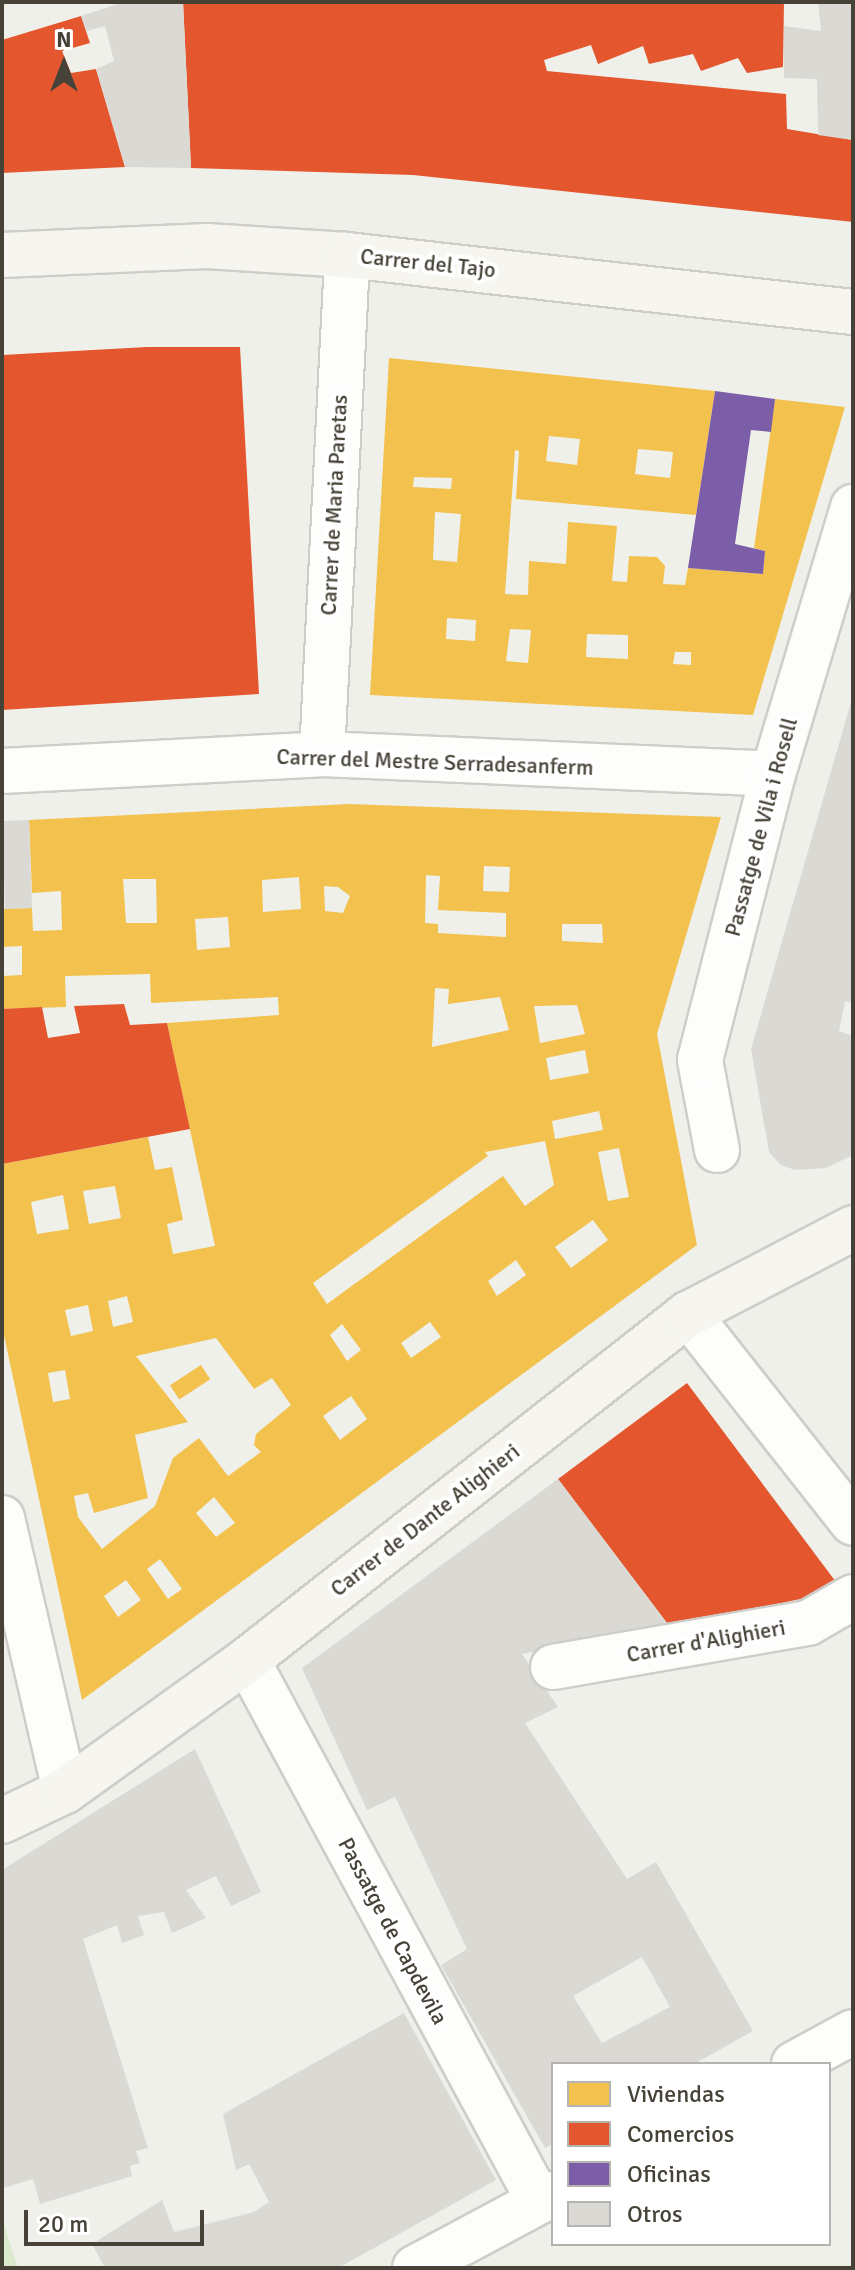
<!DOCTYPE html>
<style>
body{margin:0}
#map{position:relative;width:855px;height:2270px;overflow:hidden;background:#f0f0eb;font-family:Signika,sans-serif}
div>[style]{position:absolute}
.green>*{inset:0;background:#dbe9cd}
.homes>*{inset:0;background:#f2c14e;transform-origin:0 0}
.shops>*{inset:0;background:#e4572e}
.offices>*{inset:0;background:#7b5ea7}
.building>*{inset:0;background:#dad9d4;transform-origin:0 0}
.roads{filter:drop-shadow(2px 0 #cecdc8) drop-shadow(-2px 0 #cecdc8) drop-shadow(0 2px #cecdc8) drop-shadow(0 -2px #cecdc8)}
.street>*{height:44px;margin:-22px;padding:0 22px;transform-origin:22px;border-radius:22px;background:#fdfdfc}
.secondary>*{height:44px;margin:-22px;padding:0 22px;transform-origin:22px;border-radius:22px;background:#f6f5ef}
span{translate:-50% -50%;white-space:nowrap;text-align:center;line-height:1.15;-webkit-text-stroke:8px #fff;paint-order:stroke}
.street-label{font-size:22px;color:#464237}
.frame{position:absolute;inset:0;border:4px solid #464237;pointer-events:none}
.legend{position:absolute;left:551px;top:2062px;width:280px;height:184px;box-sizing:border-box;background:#fff;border:2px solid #b5b3af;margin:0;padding:10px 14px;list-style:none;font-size:24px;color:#464237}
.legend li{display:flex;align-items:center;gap:16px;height:40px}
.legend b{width:40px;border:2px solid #b5b3af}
.north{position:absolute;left:24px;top:24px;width:80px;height:80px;-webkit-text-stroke:6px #fff;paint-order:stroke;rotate:0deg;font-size:22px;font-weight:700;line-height:32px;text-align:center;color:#464237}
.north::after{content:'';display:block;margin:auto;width:28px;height:36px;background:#464237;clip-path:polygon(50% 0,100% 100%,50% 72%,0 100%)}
.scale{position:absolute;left:24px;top:2210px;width:180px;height:36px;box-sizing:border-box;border:4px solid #464237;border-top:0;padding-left:10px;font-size:24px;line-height:28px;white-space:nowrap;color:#464237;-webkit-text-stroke:6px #fff;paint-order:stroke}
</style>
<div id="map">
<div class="green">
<i style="clip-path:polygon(2px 2217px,13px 2253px,18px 2268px,2px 2268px)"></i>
</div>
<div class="homes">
<i style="clip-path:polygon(evenodd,389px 358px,715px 391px,696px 515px,516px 499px,519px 451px,515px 450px,505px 594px,528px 595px,529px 561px,566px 564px,568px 522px,617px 526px,612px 581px,627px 582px,629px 556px,657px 557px,665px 566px,663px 584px,685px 585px,688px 568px,763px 574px,765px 551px,754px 548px,775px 399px,845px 407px,753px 715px,370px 695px,389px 358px,549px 436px,580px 439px,577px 465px,546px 461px,549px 436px,389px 358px,638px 449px,673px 452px,670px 478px,635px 474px,638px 449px,389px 358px,414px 477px,452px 478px,451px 489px,413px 487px,414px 477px,389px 358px,435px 512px,461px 514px,457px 562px,433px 560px,435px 512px,389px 358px,447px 618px,476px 620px,475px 641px,446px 639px,447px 618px,389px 358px,510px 629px,531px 630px,528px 663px,506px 661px,510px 629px,389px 358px,587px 634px,628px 635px,628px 659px,586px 657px,587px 634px,389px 358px,675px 652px,691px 652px,691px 665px,673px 664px,675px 652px)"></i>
<i style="clip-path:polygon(evenodd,349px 804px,721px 817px,657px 1034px,697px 1245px,82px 1700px,2px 1326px,2px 1164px,148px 1137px,155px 1170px,172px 1167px,183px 1220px,167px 1224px,173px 1254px,215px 1246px,167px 1023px,279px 1015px,278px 997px,151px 1003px,150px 974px,65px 976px,66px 1007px,2px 1009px,2px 976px,22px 975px,22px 946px,2px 947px,2px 909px,32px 908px,33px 931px,62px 930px,61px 891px,32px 893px,29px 820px,349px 804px,484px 866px,510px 867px,509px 892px,483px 891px,484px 866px,349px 804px,426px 875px,440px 876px,438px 910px,506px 913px,506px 937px,438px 933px,438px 924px,425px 923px,426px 875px,349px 804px,299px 877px,301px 909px,263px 912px,262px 880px,299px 877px,349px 804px,123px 879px,156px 879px,157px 923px,126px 923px,123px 879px,349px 804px,324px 886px,338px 887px,350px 896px,343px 913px,325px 911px,324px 886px,349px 804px,228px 917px,230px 947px,197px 950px,195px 919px,228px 917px,349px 804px,562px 924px,602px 924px,603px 943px,562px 941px,562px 924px,349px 804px,435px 988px,449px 989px,448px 1004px,500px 997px,509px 1030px,432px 1047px,435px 988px,349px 804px,577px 1005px,585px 1034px,540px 1043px,534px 1006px,577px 1005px,349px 804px,585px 1050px,589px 1073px,550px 1080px,546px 1058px,585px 1050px,349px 804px,599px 1111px,603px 1130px,555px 1139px,552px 1121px,599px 1111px,349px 804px,545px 1141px,554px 1185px,525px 1206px,503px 1176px,327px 1304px,313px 1283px,488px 1156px,485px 1152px,545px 1141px,349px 804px,619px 1148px,629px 1197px,608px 1201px,598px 1152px,619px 1148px,349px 804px,115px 1186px,121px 1218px,89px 1224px,83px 1191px,115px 1186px,349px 804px,63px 1195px,69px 1229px,37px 1234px,31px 1202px,63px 1195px,349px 804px,593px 1220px,608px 1240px,571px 1268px,555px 1247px,593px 1220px,349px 804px,516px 1260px,526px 1275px,497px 1296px,488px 1281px,516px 1260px,349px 804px,127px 1296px,133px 1322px,113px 1327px,108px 1301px,127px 1296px,349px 804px,88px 1305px,93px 1331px,71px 1336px,65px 1310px,88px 1305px,349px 804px,430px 1322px,441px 1337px,411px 1358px,401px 1343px,430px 1322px,349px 804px,342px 1324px,361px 1350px,347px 1361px,330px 1335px,342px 1324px,349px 804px,216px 1338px,254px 1389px,272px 1378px,291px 1405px,256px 1434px,254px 1445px,261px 1452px,228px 1476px,199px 1438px,173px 1458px,155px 1506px,102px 1549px,78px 1517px,74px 1496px,88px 1493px,94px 1513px,148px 1498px,135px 1435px,188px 1422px,136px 1356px,216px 1338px,349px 804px,65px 1370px,70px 1399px,53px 1402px,48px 1373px,65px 1370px,349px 804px,351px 1396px,367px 1419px,340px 1440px,323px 1416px,351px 1396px,349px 804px,214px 1497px,235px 1523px,216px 1537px,196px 1513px,214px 1497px,349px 804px,160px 1559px,182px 1589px,168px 1599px,147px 1569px,160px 1559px,349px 804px,126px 1580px,141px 1600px,118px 1617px,104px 1596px,126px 1580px)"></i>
<i style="left:201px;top:1365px;width:17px;height:37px;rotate:57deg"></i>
</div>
<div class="shops">
<i style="clip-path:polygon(183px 2px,784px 2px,783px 67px,747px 73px,738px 58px,701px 71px,693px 54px,649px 64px,643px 46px,598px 64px,591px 45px,544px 60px,547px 71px,786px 94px,787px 129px,853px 140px,853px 222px,413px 175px,191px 168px)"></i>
<i style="clip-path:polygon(81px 16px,90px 43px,62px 51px,71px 73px,96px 69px,125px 167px,2px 173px,2px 40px)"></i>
<i style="clip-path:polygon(147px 347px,240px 347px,259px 694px,2px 710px,2px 355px)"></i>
<i style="clip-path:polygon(124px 1004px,130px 1025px,167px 1023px,190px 1129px,2px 1164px,2px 1009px,42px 1007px,48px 1038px,80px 1033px,74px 1006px)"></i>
<i style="clip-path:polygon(687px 1383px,836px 1582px,819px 1595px,670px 1627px,558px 1479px)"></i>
</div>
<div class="offices">
<i style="clip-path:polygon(715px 391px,775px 399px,771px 432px,751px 430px,735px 544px,765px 551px,763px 574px,688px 568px)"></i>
</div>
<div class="building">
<i style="clip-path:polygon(124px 2px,183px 2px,191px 168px,125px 167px,96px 69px,114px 61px,105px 26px,87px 31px,81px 16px)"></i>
<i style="clip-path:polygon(818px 2px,853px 2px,853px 140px,818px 135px,817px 79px,784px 78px,784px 26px,821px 31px)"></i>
<i style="clip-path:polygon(853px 695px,853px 1003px,845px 1001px,839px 1031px,853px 1036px,853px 1155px,826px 1168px,795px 1170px,781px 1165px,769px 1152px,751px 1049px)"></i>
<i style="left:29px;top:820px;width:88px;height:27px;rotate:88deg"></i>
<i style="clip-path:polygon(evenodd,558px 1479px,670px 1627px,522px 1654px,558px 1707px,525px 1723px,627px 1879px,656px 1862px,753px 2031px,694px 2064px,553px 2064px,553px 2144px,545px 2148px,441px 1965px,467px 1949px,395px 1797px,367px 1810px,302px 1668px,558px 1479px,642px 1957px,670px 2007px,602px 2043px,573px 1996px,642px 1957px)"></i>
<i style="clip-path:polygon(195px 1749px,261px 1892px,231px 1906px,216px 1876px,186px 1890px,206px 1918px,172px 1933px,164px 1912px,138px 1916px,144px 1935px,122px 1943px,117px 1925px,83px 1939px,148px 2148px,136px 2151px,140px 2163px,130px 2166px,132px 2176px,40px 2204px,33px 2179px,4px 2188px,2px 2181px,2px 1870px)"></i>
<i style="clip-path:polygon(404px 2013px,496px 2180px,338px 2268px,105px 2268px,92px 2244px,162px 2200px,174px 2232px,254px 2212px,269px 2202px,249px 2164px,236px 2170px,223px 2114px)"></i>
</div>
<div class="roads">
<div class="street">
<i style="left:322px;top:754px;width:500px;rotate:-87.1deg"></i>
<i style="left:2px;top:771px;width:320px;rotate:-3deg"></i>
<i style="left:322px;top:754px;width:451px;rotate:2.5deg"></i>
<i style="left:717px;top:1150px;width:92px;rotate:-100.7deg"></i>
<i style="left:700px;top:1060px;width:295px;rotate:-75.7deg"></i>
<i style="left:773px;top:774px;width:279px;rotate:-73.3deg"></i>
<i style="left:688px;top:1314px;width:266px;rotate:51.7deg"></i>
<i style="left:2px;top:1518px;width:280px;rotate:77deg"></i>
<i style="left:247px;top:1660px;width:615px;rotate:61.64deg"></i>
<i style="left:553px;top:1667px;width:259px;rotate:-9.8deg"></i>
<i style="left:808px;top:1623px;width:52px;rotate:-30deg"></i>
<i style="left:794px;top:2064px;width:67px;rotate:-28.5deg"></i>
<i style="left:415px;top:2268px;width:157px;rotate:-28.2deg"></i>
</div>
<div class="secondary">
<i style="left:2px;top:255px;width:205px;rotate:-2.5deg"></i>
<i style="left:207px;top:246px;width:140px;rotate:3.7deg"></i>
<i style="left:347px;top:255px;width:509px;rotate:6.43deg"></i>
<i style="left:2px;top:1821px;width:70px;rotate:-25.5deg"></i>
<i style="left:65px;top:1791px;width:224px;rotate:-35.7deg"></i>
<i style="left:247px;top:1660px;width:561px;rotate:-38.12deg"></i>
<i style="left:688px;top:1314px;width:186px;rotate:-27.5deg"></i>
</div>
</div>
<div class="street-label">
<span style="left:428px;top:263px;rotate:6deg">Carrer del Tajo</span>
<span style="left:334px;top:505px;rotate:-87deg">Carrer de Maria Paretas</span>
<span style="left:435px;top:762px;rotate:2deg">Carrer del Mestre Serradesanferm</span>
<span style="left:761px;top:827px;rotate:-75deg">Passatge de Vila i Rosell</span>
<span style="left:425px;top:1520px;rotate:-38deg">Carrer de Dante Alighieri</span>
<span style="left:706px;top:1641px;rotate:-10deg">Carrer d'Alighieri</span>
<span style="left:393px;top:1931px;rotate:62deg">Passatge de Capdevila</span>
</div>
<div class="frame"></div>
<ul class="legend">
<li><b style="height:22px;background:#f2c14e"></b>Viviendas</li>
<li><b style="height:22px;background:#e4572e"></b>Comercios</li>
<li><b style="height:22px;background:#7b5ea7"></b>Oficinas</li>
<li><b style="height:22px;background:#dad9d4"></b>Otros</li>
</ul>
<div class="north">N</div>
<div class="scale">20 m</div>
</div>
